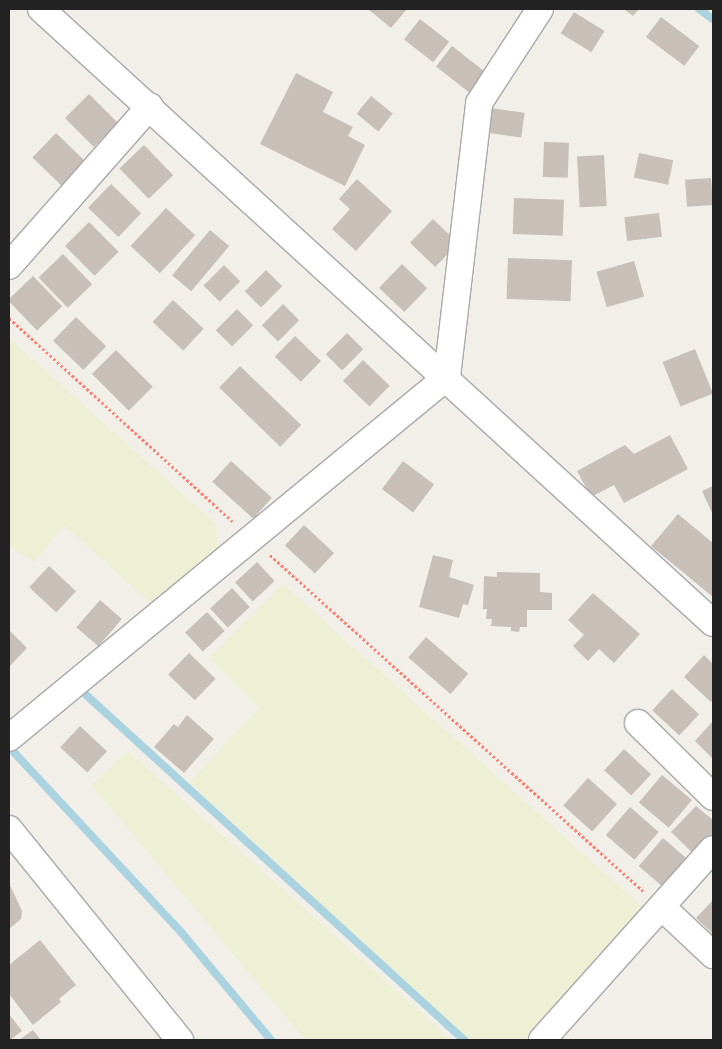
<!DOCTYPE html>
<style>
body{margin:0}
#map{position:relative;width:722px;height:1049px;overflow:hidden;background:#f2efe9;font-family:"DM Sans",sans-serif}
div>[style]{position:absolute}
.farmland>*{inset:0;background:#eef0d5}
.stream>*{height:8px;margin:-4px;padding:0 4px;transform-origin:4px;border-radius:4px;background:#aad3df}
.building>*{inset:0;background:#c7bfb8;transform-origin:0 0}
.path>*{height:3px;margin-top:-1.5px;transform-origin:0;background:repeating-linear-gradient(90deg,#fa8072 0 2.5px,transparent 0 5px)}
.roads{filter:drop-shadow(1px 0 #a9a9a9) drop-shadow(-1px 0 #a9a9a9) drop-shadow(0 1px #a9a9a9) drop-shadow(0 -1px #a9a9a9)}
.minor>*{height:26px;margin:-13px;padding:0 13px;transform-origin:13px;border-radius:13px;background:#fff}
span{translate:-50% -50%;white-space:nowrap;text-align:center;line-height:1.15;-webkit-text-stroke:4px #fff;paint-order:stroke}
.frame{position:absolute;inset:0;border:10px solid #222;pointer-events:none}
</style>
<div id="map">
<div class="farmland">
<i style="clip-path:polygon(9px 338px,216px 524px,217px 548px,150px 603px,65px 526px,34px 562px,9px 546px)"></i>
<i style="clip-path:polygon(283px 584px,647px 911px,530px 1040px,468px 1040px,189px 782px,259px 708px,209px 658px)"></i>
<i style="clip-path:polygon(128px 751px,452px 1040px,305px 1040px,91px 785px)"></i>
</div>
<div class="stream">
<i style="left:699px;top:9px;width:17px;rotate:36deg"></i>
<i style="left:84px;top:693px;width:515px;rotate:42.4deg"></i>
<i style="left:9px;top:747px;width:253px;rotate:47.1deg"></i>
<i style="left:181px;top:932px;width:141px;rotate:50.2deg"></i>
</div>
<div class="building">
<i style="clip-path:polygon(368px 9px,407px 9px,391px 28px)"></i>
<i style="clip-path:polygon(624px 9px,639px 9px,633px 16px)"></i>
<i style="left:574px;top:12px;width:36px;height:25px;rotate:32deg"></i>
<i style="left:661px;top:17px;width:48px;height:25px;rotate:37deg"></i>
<i style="left:420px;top:19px;width:37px;height:26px;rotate:38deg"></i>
<i style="left:452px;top:46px;width:47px;height:26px;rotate:38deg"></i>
<i style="clip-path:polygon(296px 73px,333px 92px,323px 112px,353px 127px,348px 136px,365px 145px,345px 186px,260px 144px)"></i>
<i style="left:89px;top:94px;width:41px;height:34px;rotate:45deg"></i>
<i style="left:371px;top:96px;width:28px;height:23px;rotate:39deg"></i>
<i style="left:491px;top:108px;width:34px;height:25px;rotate:8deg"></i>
<i style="left:56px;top:133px;width:42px;height:34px;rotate:44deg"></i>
<i style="left:544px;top:142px;width:25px;height:35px;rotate:2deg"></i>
<i style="left:144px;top:145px;width:42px;height:34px;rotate:46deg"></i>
<i style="left:639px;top:153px;width:35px;height:25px;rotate:12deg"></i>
<i style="left:604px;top:155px;width:51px;height:27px;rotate:87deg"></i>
<i style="left:711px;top:178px;width:27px;height:26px;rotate:86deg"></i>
<i style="clip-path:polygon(357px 179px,392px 211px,356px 251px,332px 229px,350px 209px,339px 199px)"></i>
<i style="left:111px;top:184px;width:42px;height:33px;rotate:44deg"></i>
<i style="left:514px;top:198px;width:50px;height:36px;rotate:2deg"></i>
<i style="left:166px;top:208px;width:40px;height:52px;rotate:43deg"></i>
<i style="left:659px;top:213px;width:24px;height:35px;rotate:83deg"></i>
<i style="left:433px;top:219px;width:35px;height:33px;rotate:44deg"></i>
<i style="left:89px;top:222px;width:42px;height:34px;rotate:45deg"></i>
<i style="left:210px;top:230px;width:25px;height:59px;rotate:40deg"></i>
<i style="left:63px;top:254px;width:42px;height:34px;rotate:46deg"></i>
<i style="left:508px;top:258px;width:64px;height:41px;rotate:2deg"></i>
<i style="left:634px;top:261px;width:37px;height:39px;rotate:74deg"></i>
<i style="left:402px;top:264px;width:35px;height:33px;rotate:44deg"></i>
<i style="left:224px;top:265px;width:23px;height:29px;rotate:45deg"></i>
<i style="left:266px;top:270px;width:23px;height:30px;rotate:45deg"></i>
<i style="left:33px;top:276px;width:42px;height:35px;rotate:46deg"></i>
<i style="left:173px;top:300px;width:42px;height:30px;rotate:43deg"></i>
<i style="left:283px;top:304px;width:23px;height:30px;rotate:45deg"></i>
<i style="left:237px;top:309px;width:23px;height:30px;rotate:45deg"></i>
<i style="left:76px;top:317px;width:42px;height:33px;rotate:44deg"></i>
<i style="left:347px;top:333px;width:23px;height:30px;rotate:45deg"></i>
<i style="left:295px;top:336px;width:36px;height:29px;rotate:44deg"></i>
<i style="left:695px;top:349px;width:48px;height:35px;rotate:68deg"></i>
<i style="left:116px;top:350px;width:52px;height:34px;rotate:45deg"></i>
<i style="left:363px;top:360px;width:37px;height:29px;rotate:44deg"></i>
<i style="left:240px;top:366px;width:85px;height:30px;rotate:44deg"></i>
<i style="clip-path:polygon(670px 435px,688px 469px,624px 503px,614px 485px,591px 497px,577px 471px,625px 445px,634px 454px)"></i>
<i style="left:231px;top:461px;width:55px;height:28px;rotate:42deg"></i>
<i style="left:403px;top:461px;width:39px;height:35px;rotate:37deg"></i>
<i style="clip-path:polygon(713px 486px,713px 515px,702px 491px)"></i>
<i style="clip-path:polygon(678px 514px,713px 543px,713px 597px,651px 546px)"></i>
<i style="left:304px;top:525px;width:41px;height:28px;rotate:43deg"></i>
<i style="clip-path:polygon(433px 555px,453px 560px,449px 577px,474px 585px,468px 605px,463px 604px,459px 618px,419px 607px)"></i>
<i style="left:257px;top:562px;width:26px;height:30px;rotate:47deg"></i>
<i style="left:49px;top:566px;width:37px;height:29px;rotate:43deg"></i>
<i style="clip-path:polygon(497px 572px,540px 573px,540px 592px,552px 593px,552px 610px,527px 610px,527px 627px,520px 627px,519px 632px,511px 631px,511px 627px,491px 626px,492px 619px,486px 619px,487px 609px,483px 609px,484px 576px,497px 577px)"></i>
<i style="left:232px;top:588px;width:26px;height:30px;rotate:47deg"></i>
<i style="clip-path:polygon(593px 593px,640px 634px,614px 663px,599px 649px,588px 661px,573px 646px,584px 635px,568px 620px)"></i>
<i style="left:100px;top:600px;width:29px;height:36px;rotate:41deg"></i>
<i style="left:207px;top:612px;width:26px;height:30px;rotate:47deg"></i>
<i style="clip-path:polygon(9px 630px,27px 648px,9px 667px)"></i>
<i style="left:426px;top:637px;width:56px;height:27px;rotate:41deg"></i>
<i style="left:189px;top:653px;width:37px;height:30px;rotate:44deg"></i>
<i style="clip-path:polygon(704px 655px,713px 664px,713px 699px,711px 702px,684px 677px)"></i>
<i style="left:672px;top:689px;width:37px;height:29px;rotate:43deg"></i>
<i style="clip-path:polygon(187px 715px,214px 739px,184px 773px,154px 747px,174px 724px,178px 727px)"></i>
<i style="clip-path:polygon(713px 721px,713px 759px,695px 741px)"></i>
<i style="left:80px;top:726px;width:37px;height:29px;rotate:43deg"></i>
<i style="left:624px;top:749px;width:37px;height:29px;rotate:43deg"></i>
<i style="left:662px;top:775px;width:39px;height:36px;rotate:40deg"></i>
<i style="left:588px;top:778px;width:39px;height:37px;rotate:42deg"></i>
<i style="clip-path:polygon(696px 806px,713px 820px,713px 844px,699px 859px,671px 832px)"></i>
<i style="left:630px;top:807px;width:38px;height:37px;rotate:41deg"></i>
<i style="left:663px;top:838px;width:38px;height:37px;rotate:41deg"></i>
<i style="clip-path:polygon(9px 883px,22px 911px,21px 919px,9px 929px)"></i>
<i style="clip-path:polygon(713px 900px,713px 934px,696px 918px)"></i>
<i style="clip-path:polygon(40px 940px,76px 985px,59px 999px,61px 1002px,33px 1025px,9px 994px,9px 965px)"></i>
<i style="clip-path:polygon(9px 1014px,22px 1031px,10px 1040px,9px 1040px)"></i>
<i style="clip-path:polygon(33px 1030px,41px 1040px,19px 1040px)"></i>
</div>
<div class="path">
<i style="left:9px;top:318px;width:302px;rotate:42.3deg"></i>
<i style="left:270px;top:555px;width:502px;rotate:42.01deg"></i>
</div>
<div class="roads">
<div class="minor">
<i style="left:41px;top:9px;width:910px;rotate:42.42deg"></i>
<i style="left:9px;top:266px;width:213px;rotate:-48.6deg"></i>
<i style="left:638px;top:723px;width:105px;rotate:44.6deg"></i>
<i style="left:9px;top:738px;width:568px;rotate:-39.5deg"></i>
<i style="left:447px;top:377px;width:276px;rotate:-83.3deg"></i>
<i style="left:479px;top:103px;width:112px;rotate:-57deg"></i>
<i style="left:9px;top:829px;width:272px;rotate:51deg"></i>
<i style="left:663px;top:908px;width:69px;rotate:43.2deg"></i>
<i style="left:542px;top:1040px;width:256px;rotate:-48.2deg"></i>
</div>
</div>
<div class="frame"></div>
</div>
